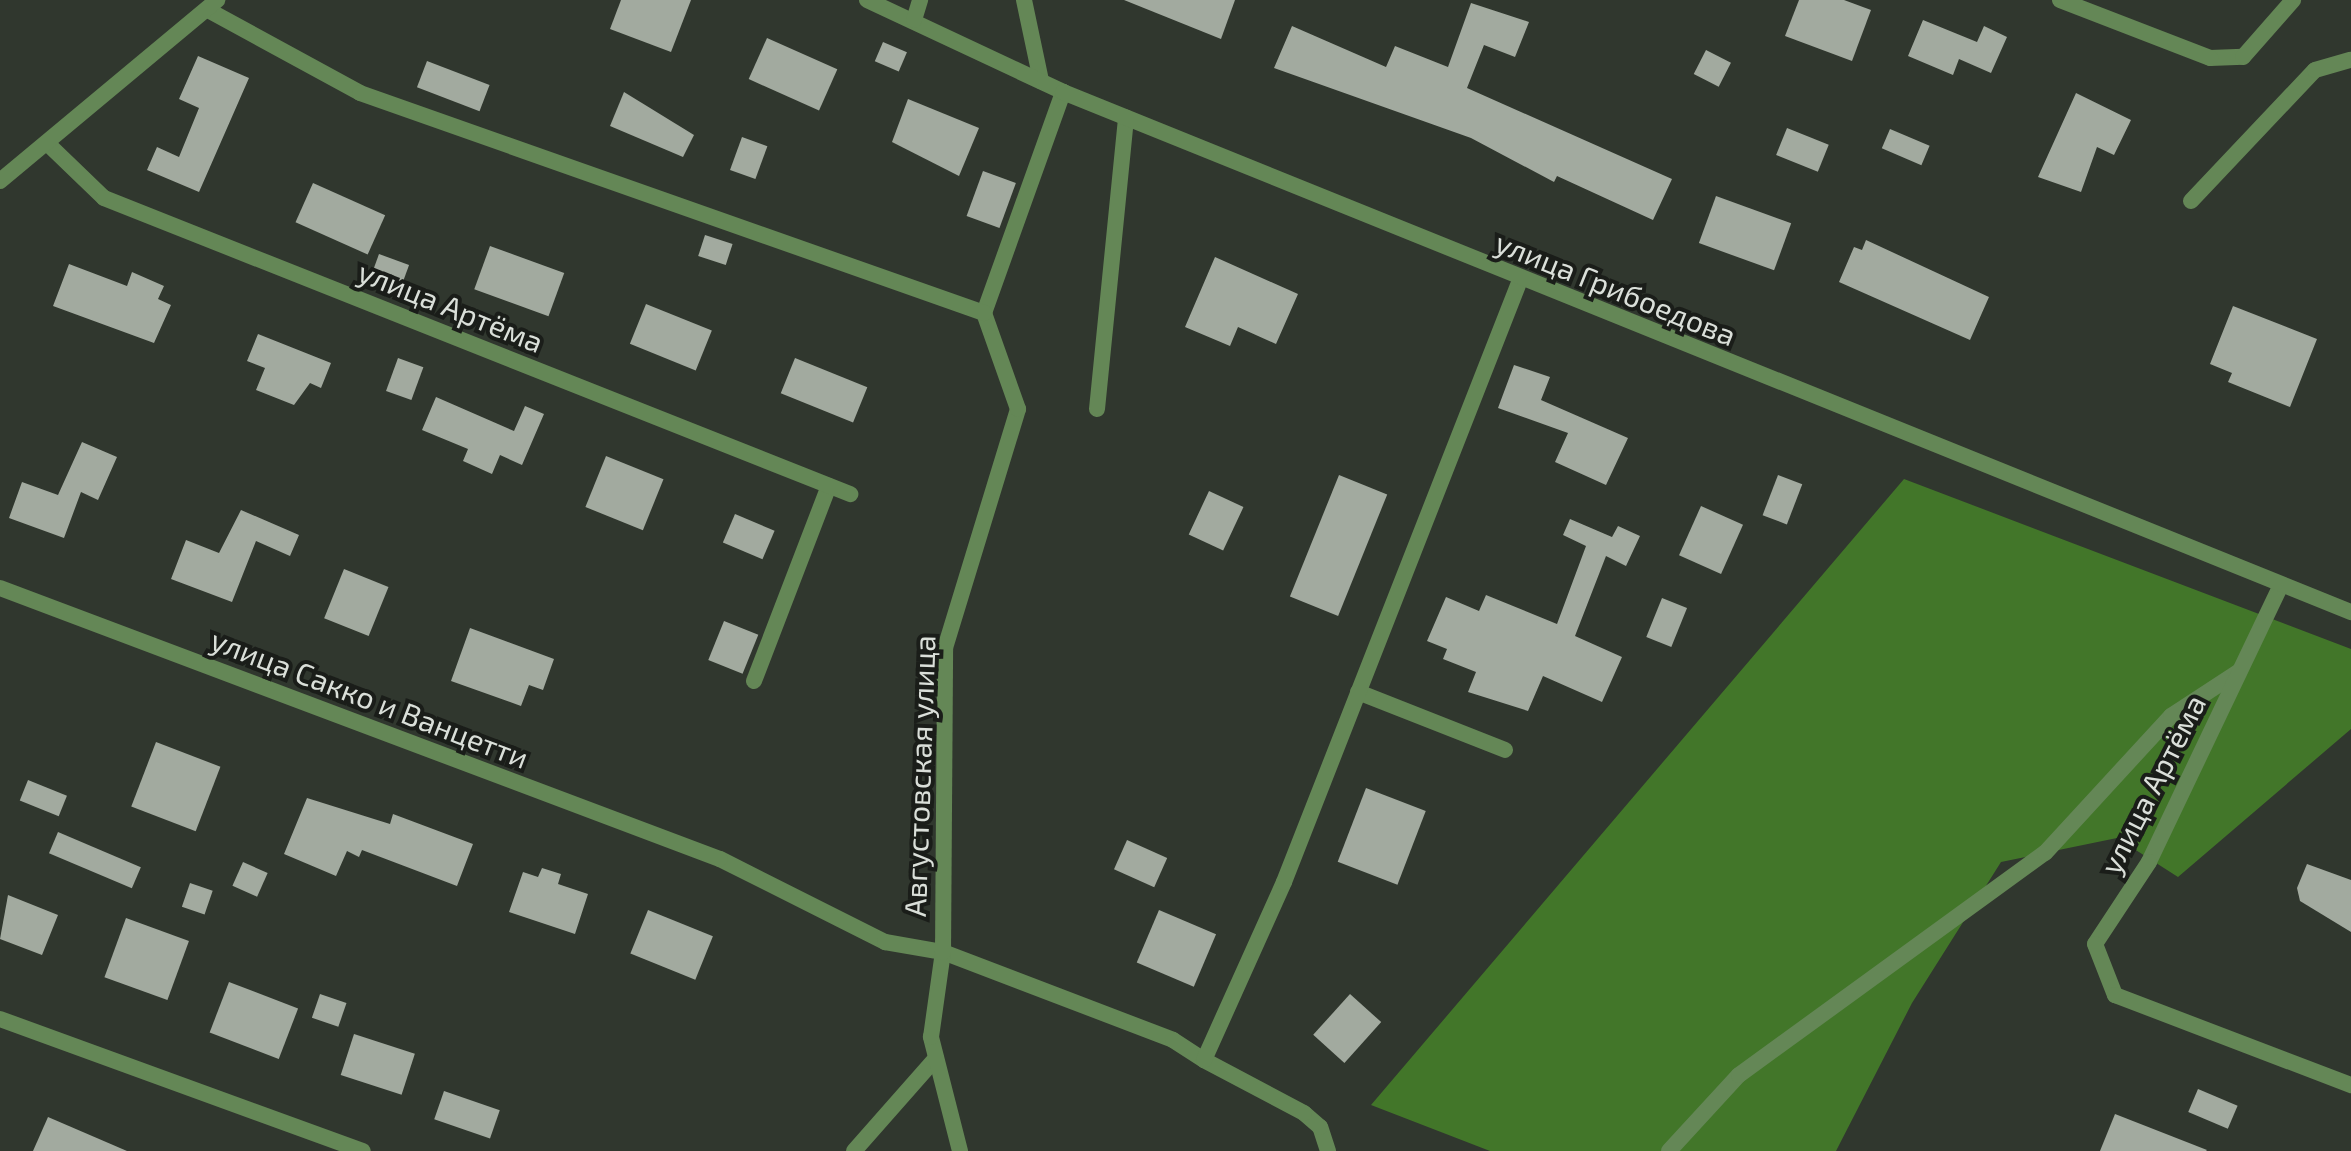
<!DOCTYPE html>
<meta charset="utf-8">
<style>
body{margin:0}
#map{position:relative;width:2351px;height:1151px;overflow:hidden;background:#30372e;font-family:"Exo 2",sans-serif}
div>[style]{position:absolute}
.forest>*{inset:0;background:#427629}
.building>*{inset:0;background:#a2aa9f;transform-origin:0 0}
.service>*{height:16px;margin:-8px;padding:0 8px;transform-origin:8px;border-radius:8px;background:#648756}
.minor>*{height:16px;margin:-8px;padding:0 8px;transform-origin:8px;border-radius:8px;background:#648756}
.tertiary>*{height:16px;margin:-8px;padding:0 8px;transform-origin:8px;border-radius:8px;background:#648756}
span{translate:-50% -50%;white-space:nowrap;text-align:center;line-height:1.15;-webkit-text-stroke:8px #1a1d19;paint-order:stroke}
.street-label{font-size:30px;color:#dadfd9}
</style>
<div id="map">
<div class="forest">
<i style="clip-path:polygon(1904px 479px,2351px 649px,2351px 729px,2178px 877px,2117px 838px,2001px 862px,1912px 1003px,1836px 1151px,1490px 1151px,1371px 1105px)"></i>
</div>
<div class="building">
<i style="clip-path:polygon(621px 0,691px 0,671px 52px,610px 29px)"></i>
<i style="clip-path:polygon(1124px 0,1235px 0,1221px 39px)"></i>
<i style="clip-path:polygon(1799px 0,1844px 0,1871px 10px,1852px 61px,1785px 36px)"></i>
<i style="clip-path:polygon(1471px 3px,1529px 22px,1515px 57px,1484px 45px,1467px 88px,1672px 179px,1653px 220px,1557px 176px,1554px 182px,1471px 138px,1274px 68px,1292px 26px,1386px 67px,1395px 46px,1448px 67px)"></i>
<i style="clip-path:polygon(1923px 20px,1977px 42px,1984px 26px,2007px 37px,1991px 73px,1959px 59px,1953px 75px,1908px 56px)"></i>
<i style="left:767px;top:38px;width:77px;height:45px;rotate:24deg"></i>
<i style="left:883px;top:42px;width:26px;height:21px;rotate:23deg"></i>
<i style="left:1706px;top:50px;width:28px;height:27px;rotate:27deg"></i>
<i style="clip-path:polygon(198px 56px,249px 78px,199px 192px,147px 170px,157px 147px,179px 157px,199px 108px,179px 99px)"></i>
<i style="left:427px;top:61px;width:67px;height:28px;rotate:21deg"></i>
<i style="clip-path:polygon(624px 92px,694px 135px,683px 157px,610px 126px)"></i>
<i style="clip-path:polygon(2076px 93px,2131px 120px,2114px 155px,2097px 147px,2081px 192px,2038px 177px)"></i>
<i style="clip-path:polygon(908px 99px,979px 128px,959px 176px,892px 142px)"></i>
<i style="left:1787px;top:128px;width:45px;height:29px;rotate:22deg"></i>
<i style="left:1890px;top:129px;width:43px;height:21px;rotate:23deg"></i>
<i style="left:742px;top:137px;width:27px;height:35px;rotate:20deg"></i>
<i style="left:983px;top:171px;width:35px;height:48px;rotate:20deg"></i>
<i style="left:313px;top:183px;width:79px;height:43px;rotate:24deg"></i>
<i style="left:1716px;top:196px;width:80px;height:50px;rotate:20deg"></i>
<i style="left:705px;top:235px;width:29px;height:22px;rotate:18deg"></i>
<i style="clip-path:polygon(1866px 240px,1989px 297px,1970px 340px,1839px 282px,1854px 247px,1862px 250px)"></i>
<i style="left:490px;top:246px;width:79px;height:46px;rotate:20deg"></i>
<i style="left:379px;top:254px;width:32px;height:31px;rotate:20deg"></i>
<i style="clip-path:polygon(1215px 257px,1298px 294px,1276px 344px,1238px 327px,1230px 346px,1185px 327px)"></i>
<i style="clip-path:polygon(69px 264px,127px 286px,132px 272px,164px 286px,158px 299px,171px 305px,154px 343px,53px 306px)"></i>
<i style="left:646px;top:304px;width:71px;height:43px;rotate:22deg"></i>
<i style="clip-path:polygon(2233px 306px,2317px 339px,2290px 407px,2228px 382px,2232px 373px,2210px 364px)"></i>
<i style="clip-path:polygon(258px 334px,331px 363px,321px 388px,310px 383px,294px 405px,256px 390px,265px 368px,247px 361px)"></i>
<i style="left:398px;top:358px;width:27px;height:35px;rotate:20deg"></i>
<i style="left:795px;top:358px;width:78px;height:38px;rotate:22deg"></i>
<i style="clip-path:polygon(1514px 365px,1550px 377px,1541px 400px,1628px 438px,1606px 485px,1555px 462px,1568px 433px,1498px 408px)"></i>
<i style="clip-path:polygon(436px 397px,514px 431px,525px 406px,544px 414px,522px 465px,500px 455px,492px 474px,463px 461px,468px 449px,422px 430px)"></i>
<i style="clip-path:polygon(82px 442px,117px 457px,98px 500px,81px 492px,64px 538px,9px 518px,22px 482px,58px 495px)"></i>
<i style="left:606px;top:456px;width:62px;height:55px;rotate:22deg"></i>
<i style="left:1339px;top:475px;width:52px;height:131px;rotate:22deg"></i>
<i style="left:1778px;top:475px;width:26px;height:43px;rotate:21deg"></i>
<i style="left:1209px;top:491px;width:38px;height:48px;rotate:25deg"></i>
<i style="left:1701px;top:506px;width:46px;height:54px;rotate:24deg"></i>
<i style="clip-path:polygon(241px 510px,299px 535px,290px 556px,256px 541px,232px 602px,171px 579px,186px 540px,219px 553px)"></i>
<i style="left:735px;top:514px;width:43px;height:31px;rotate:23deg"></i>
<i style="clip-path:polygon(1570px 519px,1612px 537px,1618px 526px,1640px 536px,1626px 566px,1606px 556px,1575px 636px,1622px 657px,1602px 702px,1543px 676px,1528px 711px,1468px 692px,1476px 672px,1443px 659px,1447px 649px,1427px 641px,1446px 597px,1479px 611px,1486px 595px,1557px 624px,1586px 546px,1563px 535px)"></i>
<i style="left:344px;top:569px;width:48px;height:53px;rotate:22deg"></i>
<i style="left:1662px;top:598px;width:27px;height:42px;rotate:22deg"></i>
<i style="left:724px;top:621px;width:37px;height:42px;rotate:22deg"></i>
<i style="clip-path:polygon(470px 628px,554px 659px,543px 690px,529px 685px,521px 706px,451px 681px)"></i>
<i style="left:156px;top:742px;width:69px;height:69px;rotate:21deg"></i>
<i style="left:28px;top:780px;width:42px;height:22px;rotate:22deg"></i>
<i style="left:1366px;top:788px;width:64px;height:79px;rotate:21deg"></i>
<i style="clip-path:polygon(307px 798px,390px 824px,393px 814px,473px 844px,457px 886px,362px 850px,359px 857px,347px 851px,336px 876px,284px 854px)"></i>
<i style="left:58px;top:832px;width:90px;height:23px;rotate:23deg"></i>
<i style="left:1127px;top:840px;width:44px;height:32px;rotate:24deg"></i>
<i style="left:243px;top:862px;width:27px;height:26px;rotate:24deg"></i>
<i style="clip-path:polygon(2307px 864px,2351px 880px,2351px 932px,2300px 901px,2297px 888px)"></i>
<i style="clip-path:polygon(542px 868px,561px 874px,558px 884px,588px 894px,575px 934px,509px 912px,523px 872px,538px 877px)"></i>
<i style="left:190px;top:883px;width:24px;height:25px;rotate:19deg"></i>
<i style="clip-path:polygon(8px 895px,58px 915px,42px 955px,0 939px)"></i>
<i style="left:648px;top:910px;width:70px;height:47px;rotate:22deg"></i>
<i style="left:1159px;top:910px;width:62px;height:57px;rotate:23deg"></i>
<i style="left:126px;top:918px;width:67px;height:63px;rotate:20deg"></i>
<i style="left:229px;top:982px;width:74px;height:54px;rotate:21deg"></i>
<i style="left:320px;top:994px;width:28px;height:25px;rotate:19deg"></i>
<i style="left:1350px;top:994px;width:42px;height:55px;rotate:42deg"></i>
<i style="left:354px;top:1034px;width:64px;height:43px;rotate:18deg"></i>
<i style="left:2198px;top:1089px;width:43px;height:25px;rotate:23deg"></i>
<i style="left:444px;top:1091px;width:59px;height:30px;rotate:19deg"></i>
<i style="clip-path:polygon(2115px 1114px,2207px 1150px,2206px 1151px,2100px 1151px)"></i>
<i style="clip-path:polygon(48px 1117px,127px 1151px,33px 1151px)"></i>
</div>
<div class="service">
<i style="left:1024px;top:0;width:83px;rotate:78.1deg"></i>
<i style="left:2210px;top:58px;width:33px;rotate:-2deg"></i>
<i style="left:2243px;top:57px;width:76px;rotate:-48.7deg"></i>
<i style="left:2191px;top:201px;width:180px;rotate:-46.6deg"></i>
<i style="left:2315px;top:70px;width:37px;rotate:-16deg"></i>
<i style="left:1097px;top:409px;width:293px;rotate:-84.3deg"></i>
<i style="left:754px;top:681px;width:209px;rotate:-69deg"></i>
<i style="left:1358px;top:692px;width:158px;rotate:21.5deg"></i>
<i style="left:720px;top:859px;width:185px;rotate:26.7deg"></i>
<i style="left:885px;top:942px;width:59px;rotate:9.8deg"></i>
<i style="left:943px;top:952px;width:246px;rotate:20.9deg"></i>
<i style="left:1173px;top:1040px;width:37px;rotate:33deg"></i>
<i style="left:854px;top:1151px;width:124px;rotate:-48.6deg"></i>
<i style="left:960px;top:1151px;width:118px;rotate:-104.3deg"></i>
<i style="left:931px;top:1037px;width:86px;rotate:-82deg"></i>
<i style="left:943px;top:952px;width:304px;rotate:-89.6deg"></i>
<i style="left:945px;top:648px;width:250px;rotate:-73deg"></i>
<i style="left:1018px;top:409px;width:102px;rotate:-109.5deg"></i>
<i style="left:984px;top:313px;width:235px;rotate:-70.3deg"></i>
<i style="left:1328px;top:1151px;width:25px;rotate:-108deg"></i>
<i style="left:1320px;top:1127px;width:21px;rotate:-139deg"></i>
<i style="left:1304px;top:1113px;width:113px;rotate:-152.1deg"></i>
<i style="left:1204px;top:1060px;width:195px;rotate:-65.8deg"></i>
<i style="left:1284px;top:882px;width:647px;rotate:-68.59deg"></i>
<i style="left:1669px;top:1151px;width:103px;rotate:-47.4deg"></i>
<i style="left:1739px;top:1075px;width:378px;rotate:-36deg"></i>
<i style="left:2045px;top:853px;width:186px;rotate:-47.4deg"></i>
<i style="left:2171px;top:716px;width:80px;rotate:-33.3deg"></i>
</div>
<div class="minor">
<i style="left:2060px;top:0;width:161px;rotate:21.1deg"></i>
<i style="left:208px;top:10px;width:173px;rotate:28.6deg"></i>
<i style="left:360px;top:93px;width:662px;rotate:19.42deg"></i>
<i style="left:49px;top:145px;width:76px;rotate:43.9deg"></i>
<i style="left:104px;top:198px;width:803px;rotate:21.64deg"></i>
<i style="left:0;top:181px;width:283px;rotate:-39.8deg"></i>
<i style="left:2281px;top:585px;width:307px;rotate:115.5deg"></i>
<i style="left:2149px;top:862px;width:98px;rotate:123.4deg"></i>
<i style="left:2095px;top:944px;width:55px;rotate:68.6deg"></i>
<i style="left:2115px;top:995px;width:253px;rotate:20.9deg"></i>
<i style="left:0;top:588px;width:769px;rotate:20.63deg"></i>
<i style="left:0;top:1019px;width:386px;rotate:20deg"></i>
</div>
<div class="tertiary">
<i style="left:867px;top:0;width:217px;rotate:25.1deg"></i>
<i style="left:1063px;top:92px;width:1389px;rotate:21.99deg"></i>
<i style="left:914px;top:20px;width:21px;rotate:-73deg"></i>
</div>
<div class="street-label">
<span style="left:1616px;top:288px;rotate:22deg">улица Грибоедова</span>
<span style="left:451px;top:306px;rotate:22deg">улица Артёма</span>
<span style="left:370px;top:698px;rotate:21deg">улица Сакко и Ванцетти</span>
<span style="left:919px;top:776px;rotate:-88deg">Августовская улица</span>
<span style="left:2152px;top:784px;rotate:-63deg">улица Артёма</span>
</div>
</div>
